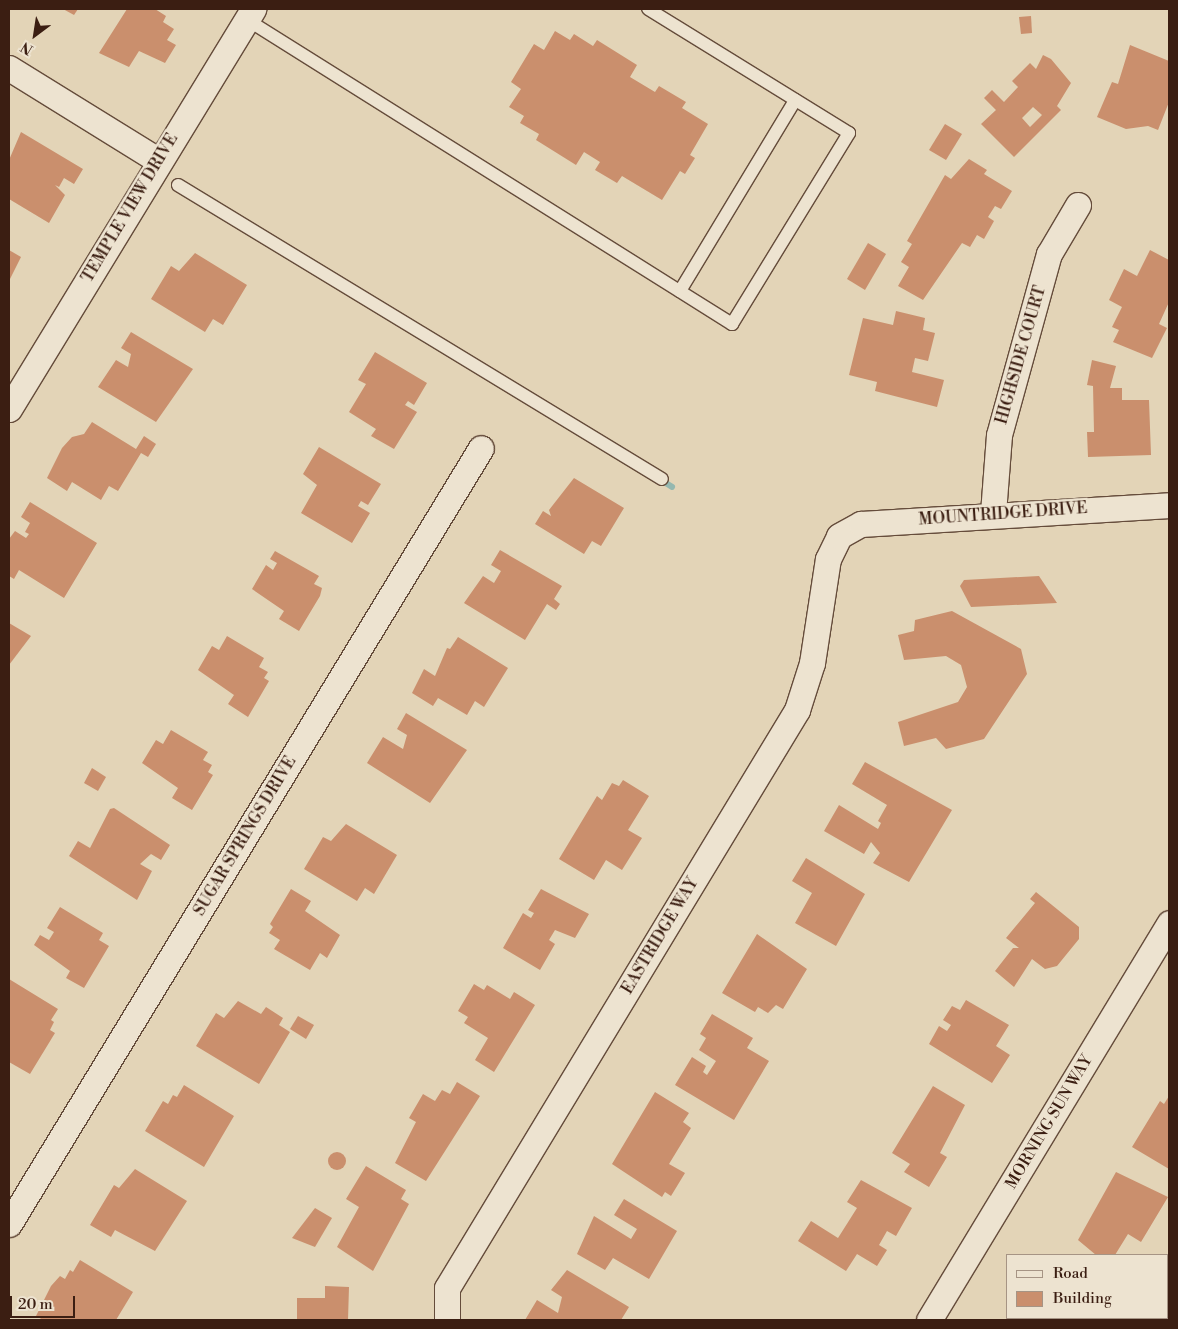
<!DOCTYPE html>
<style>
body{margin:0}
#map{position:relative;width:1178px;height:1329px;overflow:hidden;background:#e3d4b7;font-family:"Libre Bodoni",serif}
div>[style]{position:absolute}
[style*='--x']{left:calc(var(--x)*1px);top:calc(var(--y)*1px);width:calc(var(--w)*1px);rotate:calc(var(--a)*1deg)}
.stream>*{height:6px;margin:-3px;padding:0 3px;transform-origin:3px;border-radius:3px;background:#95b8b0}
.building>*{inset:0;background:#ca8f6d}
.round{border-radius:50%}
.roads{filter:drop-shadow(1px 0 #654c3b) drop-shadow(-1px 0 #654c3b) drop-shadow(0 1px #654c3b) drop-shadow(0 -1px #654c3b)}
.service>*{height:12px;margin:-6px;padding:0 6px;transform-origin:6px;border-radius:6px;background:#ede3d0}
.minor>*{height:25px;margin:-12.5px;padding:0 12.5px;transform-origin:12.5px;border-radius:12.5px;background:#ede3d0}
span{translate:-50% -50%;white-space:nowrap;text-align:center;line-height:1.15;-webkit-text-stroke:4.5px #ede3d0;paint-order:stroke}
.street-label{font-size:16px;color:#3b1e12}
.frame{position:absolute;inset:0;border:10px solid #3b1e12;pointer-events:none}
.legend{position:absolute;left:1006px;top:1254px;width:162px;height:65px;box-sizing:border-box;background:#ede3d0;border:1px solid #a69484;margin:0;padding:6px 9px;list-style:none;font-size:15px;color:#3b1e12}
.legend li{display:flex;align-items:center;gap:10px;height:25px}
.legend b{width:25px;border:1px solid #a69484}
.north{position:absolute;left:10px;top:10px;width:50px;height:50px;-webkit-text-stroke:4px #ede3d0;paint-order:stroke;rotate:211deg;font-size:14px;font-weight:700;line-height:20px;text-align:center;color:#3b1e12}
.north::after{content:'';display:block;margin:auto;width:18px;height:22px;background:#3b1e12;clip-path:polygon(50% 0,100% 100%,50% 72%,0 100%)}
.scale{position:absolute;left:10px;top:1296px;width:65px;height:22px;box-sizing:border-box;border:2px solid #3b1e12;border-top:0;padding-left:6px;font-size:15px;line-height:18px;white-space:nowrap;color:#3b1e12;-webkit-text-stroke:4px #ede3d0;paint-order:stroke}
</style>
<div id="map">
<div class="stream">
<i style="--x:661;--y:480;--w:13;--a:32"></i>
</div>
<div class="building">
<i style="clip-path:polygon(63px 9px,78px 9px,74px 15px)"></i>
<i style="clip-path:polygon(127px 9px,155px 9px,166px 16px,163px 22px,174px 29px,167px 40px,176px 45px,165px 63px,139px 51px,129px 67px,99px 53px)"></i>
<i style="clip-path:polygon(1031px 16px,1032px 33px,1021px 34px,1019px 17px)"></i>
<i style="clip-path:polygon(555px 31px,570px 40px,574px 34px,593px 46px,597px 40px,637px 65px,630px 77px,655px 92px,659px 86px,686px 102px,682px 108px,708px 124px,690px 155px,695px 158px,685px 174px,680px 171px,662px 200px,622px 176px,617px 183px,595px 170px,600px 162px,584px 152px,576px 165px,536px 140px,539px 134px,520px 123px,524px 116px,509px 107px,521px 89px,511px 82px,534px 44px,544px 50px)"></i>
<i style="clip-path:polygon(1130px 45px,1169px 61px,1169px 102px,1158px 130px,1148px 126px,1126px 129px,1097px 117px,1112px 82px,1118px 84px)"></i>
<i style="clip-path:polygon(evenodd,1043px 55px,1051px 59px,1071px 83px,1057px 106px,1061px 110px,1014px 157px,981px 124px,996px 110px,984px 98px,992px 90px,1004px 102px,1018px 87px,1012px 81px,1030px 63px,1036px 69px,1043px 55px,1033px 107px,1042px 115px,1030px 127px,1022px 118px,1033px 107px)"></i>
<i style="clip-path:polygon(945px 124px,962px 134px,946px 160px,929px 150px)"></i>
<i style="clip-path:polygon(21px 132px,83px 169px,74px 184px,64px 178px,59px 187px,55px 185px,65px 195px,49px 223px,9px 199px,9px 160px)"></i>
<i style="clip-path:polygon(969px 159px,987px 170px,984px 174px,1012px 191px,1001px 209px,995px 206px,988px 217px,994px 221px,984px 239px,977px 235px,970px 247px,962px 243px,923px 300px,898px 286px,909px 267px,901px 262px,912px 244px,907px 241px,945px 175px,951px 179px)"></i>
<i style="clip-path:polygon(868px 243px,886px 254px,865px 290px,847px 279px)"></i>
<i style="clip-path:polygon(9px 250px,21px 257px,9px 281px)"></i>
<i style="clip-path:polygon(1150px 250px,1169px 260px,1169px 302px,1159px 324px,1167px 328px,1152px 358px,1113px 342px,1119px 330px,1112px 327px,1122px 307px,1109px 300px,1124px 269px,1137px 276px)"></i>
<i style="clip-path:polygon(195px 253px,247px 285px,223px 325px,213px 319px,205px 332px,151px 299px,171px 266px,179px 271px)"></i>
<i style="clip-path:polygon(896px 311px,925px 318px,923px 330px,935px 333px,928px 361px,915px 358px,912px 372px,944px 380px,937px 407px,875px 391px,877px 382px,849px 375px,863px 318px,893px 325px)"></i>
<i style="clip-path:polygon(131px 332px,193px 369px,156px 422px,98px 387px,116px 360px,128px 367px,131px 354px,121px 348px)"></i>
<i style="clip-path:polygon(375px 352px,427px 383px,414px 405px,408px 401px,405px 405px,417px 412px,394px 449px,371px 436px,376px 429px,349px 412px,366px 384px,358px 380px)"></i>
<i style="clip-path:polygon(1092px 360px,1116px 366px,1110px 388px,1122px 388px,1122px 400px,1149px 400px,1151px 455px,1088px 457px,1087px 432px,1094px 432px,1093px 386px,1087px 385px)"></i>
<i style="clip-path:polygon(92px 422px,136px 449px,144px 436px,156px 444px,148px 457px,141px 453px,118px 491px,109px 486px,101px 500px,72px 482px,67px 491px,47px 478px,62px 448px,72px 437px,84px 434px)"></i>
<i style="clip-path:polygon(319px 447px,381px 484px,368px 505px,361px 501px,358px 506px,370px 513px,352px 543px,301px 513px,317px 485px,303px 474px)"></i>
<i style="clip-path:polygon(574px 478px,624px 508px,601px 546px,592px 541px,584px 554px,535px 524px,543px 511px,551px 516px,549px 510px)"></i>
<i style="clip-path:polygon(30px 502px,97px 543px,64px 598px,19px 570px,14px 579px,9px 576px,9px 539px,15px 531px,26px 538px,29px 534px,25px 532px,30px 523px,21px 517px)"></i>
<i style="clip-path:polygon(500px 550px,562px 586px,554px 599px,560px 604px,556px 610px,547px 604px,525px 640px,464px 603px,483px 576px,494px 583px,501px 571px,491px 565px)"></i>
<i style="clip-path:polygon(275px 551px,319px 576px,314px 584px,322px 588px,320px 596px,299px 631px,279px 619px,284px 611px,252px 589px,266px 565px,273px 570px,277px 563px,270px 559px)"></i>
<i style="clip-path:polygon(1039px 576px,1057px 603px,971px 607px,960px 586px,964px 580px)"></i>
<i style="clip-path:polygon(952px 611px,1021px 649px,1027px 674px,984px 739px,946px 749px,936px 738px,904px 746px,898px 722px,958px 702px,967px 687px,961px 665px,946px 656px,904px 660px,898px 635px,914px 631px,915px 620px)"></i>
<i style="clip-path:polygon(9px 623px,31px 636px,9px 665px)"></i>
<i style="clip-path:polygon(227px 636px,264px 658px,259px 667px,268px 672px,264px 678px,269px 681px,248px 717px,228px 704px,234px 695px,198px 670px,212px 646px,219px 650px)"></i>
<i style="clip-path:polygon(458px 637px,508px 668px,484px 707px,475px 701px,467px 715px,438px 698px,433px 706px,412px 693px,424px 669px,435px 676px,447px 648px,450px 649px)"></i>
<i style="clip-path:polygon(406px 713px,467px 750px,430px 803px,367px 763px,383px 737px,403px 749px,407px 735px,397px 729px)"></i>
<i style="clip-path:polygon(171px 730px,208px 752px,203px 760px,212px 765px,208px 772px,213px 775px,192px 810px,172px 798px,178px 788px,142px 763px,156px 740px,163px 744px)"></i>
<i style="clip-path:polygon(865px 762px,952px 810px,909px 882px,873px 863px,880px 853px,871px 842px,864px 854px,824px 831px,839px 805px,878px 829px,881px 823px,878px 821px,887px 805px,852px 784px)"></i>
<i style="clip-path:polygon(92px 768px,106px 777px,98px 791px,84px 783px)"></i>
<i style="clip-path:polygon(623px 780px,649px 796px,628px 830px,642px 838px,622px 870px,606px 860px,594px 880px,559px 859px,597px 796px,602px 800px,612px 783px,619px 786px)"></i>
<i style="clip-path:polygon(114px 808px,170px 845px,161px 860px,151px 854px,140px 864px,152px 871px,137px 900px,69px 856px,78px 841px,90px 848px,110px 809px)"></i>
<i style="clip-path:polygon(346px 824px,397px 855px,374px 894px,365px 888px,357px 901px,304px 869px,323px 837px,331px 841px)"></i>
<i style="clip-path:polygon(806px 858px,865px 894px,836px 946px,795px 923px,812px 893px,792px 881px)"></i>
<i style="clip-path:polygon(291px 889px,311px 901px,305px 911px,340px 935px,327px 958px,320px 953px,310px 970px,274px 949px,280px 940px,269px 933px,273px 927px,270px 924px)"></i>
<i style="clip-path:polygon(541px 889px,589px 914px,575px 938px,555px 930px,549px 940px,555px 944px,540px 970px,503px 948px,523px 913px,531px 918px,534px 913px,528px 910px)"></i>
<i style="clip-path:polygon(1036px 892px,1079px 927px,1079px 939px,1057px 966px,1045px 969px,1032px 959px,1014px 987px,995px 971px,1013px 948px,1019px 948px,1006px 938px,1035px 903px,1030px 899px)"></i>
<i style="clip-path:polygon(60px 907px,103px 933px,99px 940px,109px 946px,84px 988px,66px 978px,70px 971px,34px 945px,40px 935px,49px 940px,54px 932px,47px 928px)"></i>
<i style="clip-path:polygon(757px 934px,807px 969px,783px 1009px,776px 1005px,768px 1013px,758px 1007px,755px 1012px,722px 993px)"></i>
<i style="clip-path:polygon(9px 979px,58px 1009px,51px 1020px,54px 1022px,50px 1030px,55px 1033px,30px 1074px,9px 1062px)"></i>
<i style="clip-path:polygon(474px 984px,484px 990px,487px 985px,510px 999px,514px 992px,535px 1005px,494px 1072px,475px 1060px,488px 1038px,464px 1023px,468px 1017px,458px 1011px)"></i>
<i style="clip-path:polygon(966px 1000px,1009px 1025px,996px 1046px,1010px 1055px,992px 1083px,929px 1044px,939px 1026px,947px 1031px,951px 1025px,943px 1020px,952px 1006px,960px 1010px)"></i>
<i style="clip-path:polygon(238px 1001px,261px 1014px,266px 1007px,283px 1018px,279px 1025px,290px 1032px,259px 1084px,196px 1046px,216px 1013px,224px 1018px)"></i>
<i style="clip-path:polygon(712px 1014px,753px 1038px,747px 1048px,769px 1061px,734px 1120px,675px 1085px,692px 1057px,706px 1066px,703px 1072px,707px 1075px,716px 1061px,699px 1050px,706px 1038px,700px 1034px)"></i>
<i style="clip-path:polygon(298px 1016px,314px 1025px,306px 1039px,290px 1029px)"></i>
<i style="clip-path:polygon(457px 1082px,480px 1096px,426px 1181px,395px 1163px,416px 1122px,409px 1118px,423px 1094px,435px 1101px,442px 1090px,450px 1094px)"></i>
<i style="clip-path:polygon(184px 1085px,234px 1116px,204px 1167px,145px 1131px,163px 1101px,168px 1104px,173px 1095px,177px 1097px)"></i>
<i style="clip-path:polygon(933px 1086px,965px 1105px,940px 1153px,947px 1157px,929px 1187px,904px 1172px,910px 1164px,892px 1153px)"></i>
<i style="clip-path:polygon(655px 1092px,689px 1113px,683px 1122px,691px 1128px,669px 1164px,685px 1173px,671px 1196px,665px 1192px,662px 1197px,612px 1164px)"></i>
<i style="clip-path:polygon(1169px 1096px,1169px 1169px,1132px 1147px,1160px 1101px,1164px 1104px)"></i>
<i class="round" style="left:328px;top:1152px;width:18px;height:18px"></i>
<i style="clip-path:polygon(366px 1166px,406px 1190px,401px 1199px,409px 1204px,373px 1271px,337px 1247px,359px 1207px,346px 1199px)"></i>
<i style="clip-path:polygon(135px 1169px,187px 1201px,155px 1251px,115px 1230px,111px 1237px,90px 1225px,114px 1185px,119px 1188px)"></i>
<i style="clip-path:polygon(1116px 1172px,1168px 1197px,1141px 1242px,1128px 1234px,1115px 1255px,1096px 1255px,1078px 1240px)"></i>
<i style="clip-path:polygon(861px 1180px,912px 1208px,896px 1236px,887px 1231px,879px 1245px,887px 1250px,877px 1266px,857px 1254px,846px 1271px,798px 1241px,811px 1221px,838px 1238px,857px 1208px,847px 1202px)"></i>
<i style="clip-path:polygon(624px 1199px,677px 1231px,649px 1279px,613px 1258px,605px 1270px,577px 1254px,594px 1216px,631px 1239px,637px 1229px,614px 1215px)"></i>
<i style="clip-path:polygon(315px 1208px,332px 1218px,315px 1247px,292px 1238px)"></i>
<i style="clip-path:polygon(80px 1260px,133px 1292px,116px 1320px,43px 1320px,36px 1316px,51px 1286px,60px 1276px,65px 1279px,70px 1270px,73px 1272px)"></i>
<i style="clip-path:polygon(567px 1270px,629px 1307px,621px 1320px,525px 1320px,537px 1300px,558px 1313px,562px 1297px,551px 1290px)"></i>
<i style="clip-path:polygon(325px 1286px,349px 1287px,348px 1320px,297px 1320px,297px 1298px,325px 1298px)"></i>
</div>
<div class="roads">
<div class="service">
<i style="--x:246;--y:19;--w:574;--a:32.11"></i>
<i style="--x:732;--y:324;--w:224;--a:-58.5"></i>
<i style="--x:849;--y:133;--w:236;--a:-148.3"></i>
<i style="--x:178;--y:185;--w:566;--a:31.28"></i>
<i style="--x:680;--y:291;--w:223;--a:-58.9"></i>
</div>
<div class="minor">
<i style="--x:9;--y:68;--w:176;--a:31.8"></i>
<i style="--x:9;--y:409;--w:469;--a:-58.6"></i>
<i style="--x:993;--y:513;--w:78;--a:-85.6"></i>
<i style="--x:999;--y:435;--w:188;--a:-74.6"></i>
<i style="--x:1049;--y:254;--w:57;--a:-59.4"></i>
<i style="--x:9;--y:1224;--w:908;--a:-58.69"></i>
<i style="--x:447;--y:1320;--w:32;--a:-90"></i>
<i style="--x:447;--y:1288;--w:676;--a:-58.8"></i>
<i style="--x:797;--y:710;--w:49;--a:-72.3"></i>
<i style="--x:812;--y:663;--w:105;--a:-81.3"></i>
<i style="--x:828;--y:559;--w:25;--a:-64"></i>
<i style="--x:839;--y:536;--w:25;--a:-29"></i>
<i style="--x:861;--y:524;--w:309;--a:-3.5"></i>
<i style="--x:929;--y:1320;--w:464;--a:-58.8"></i>
</div>
</div>
<div class="street-label">
<span style="left:130px;top:208px;rotate:-59deg">TEMPLE VIEW DRIVE</span>
<span style="left:1021px;top:355px;rotate:-74deg">HIGHSIDE COURT</span>
<span style="left:1003px;top:514px;rotate:-4deg">MOUNTRIDGE DRIVE</span>
<span style="left:245px;top:836px;rotate:-59deg">SUGAR SPRINGS DRIVE</span>
<span style="left:660px;top:936px;rotate:-59deg">EASTRIDGE WAY</span>
<span style="left:1049px;top:1122px;rotate:-59deg">MORNING SUN WAY</span>
</div>
<div class="frame"></div>
<ul class="legend">
<li><b style="height:6px;background:#ede3d0"></b>Road</li>
<li><b style="height:14px;background:#ca8f6d"></b>Building</li>
</ul>
<div class="north">N</div>
<div class="scale">20 m</div>
</div>
